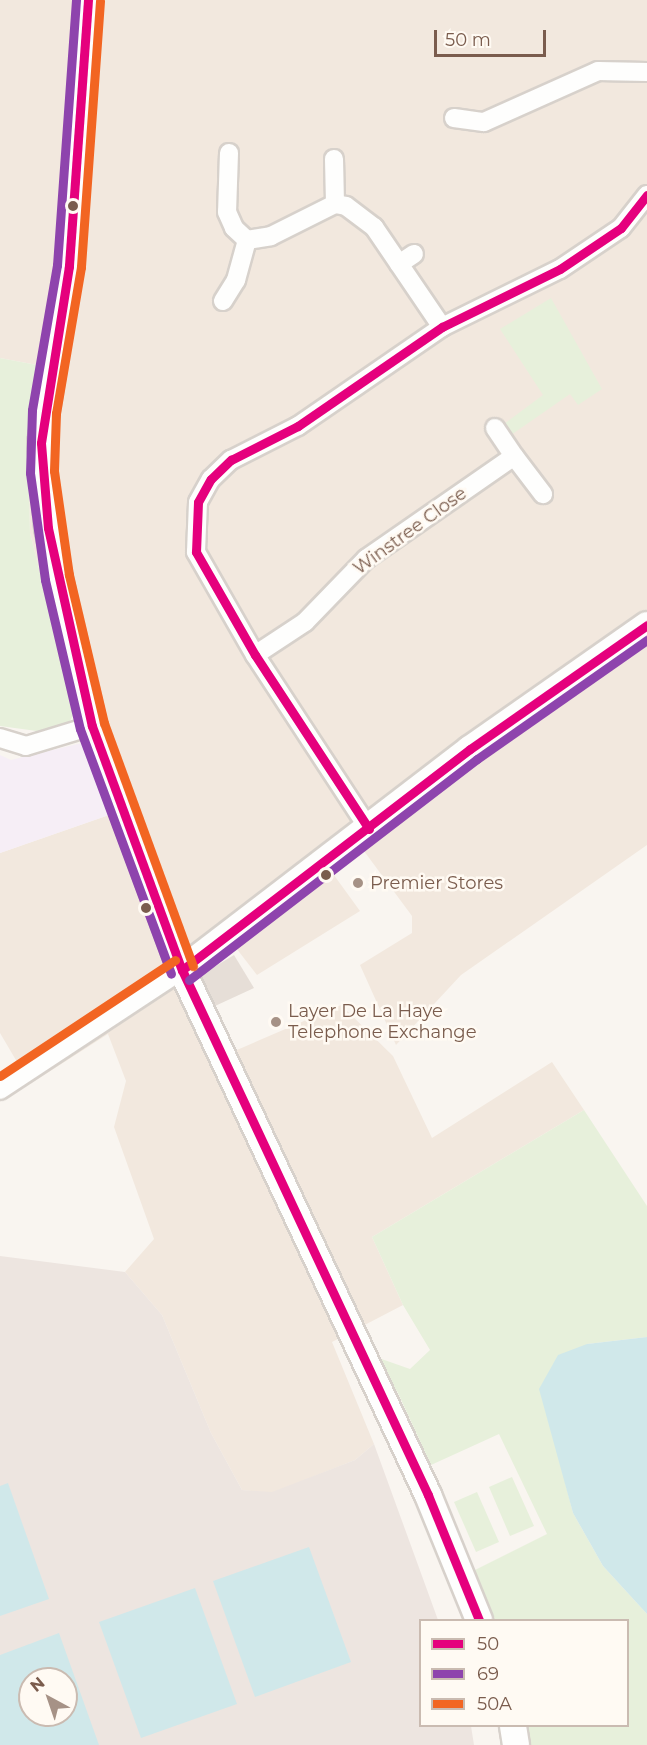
<!DOCTYPE html>
<style>
body{margin:0}
#map{position:relative;width:647px;height:1745px;overflow:hidden;background:#f9f5f0;font-family:Montserrat,sans-serif}
div>[style]{position:absolute}
[style*='--x']{left:calc(var(--x)*1px);top:calc(var(--y)*1px);width:calc(var(--w)*1px);rotate:calc(var(--a)*1deg)}
.residential>*{inset:0;background:#f2e8de}
.industrial>*{inset:0;background:#ede5e0}
.education>*{inset:0;background:#f6eef6}
.green>*{inset:0;background:#e7f0db}
.water>*{inset:0;background:#d0e8ea}
.building>*{inset:0;background:#e6ded7}
.roads{filter:drop-shadow(2px 0 #d7d1cb) drop-shadow(-2px 0 #d7d1cb) drop-shadow(0 2px #d7d1cb) drop-shadow(0 -2px #d7d1cb)}
.street>*{height:18px;margin:-9px;padding:0 9px;transform-origin:9px;border-radius:9px;background:#fefefd}
.secondary>*{height:26px;margin:-13px;padding:0 13px;transform-origin:13px;border-radius:13px;background:#fefefd}
.bus-1>*{height:9px;margin:-4.5px;padding:0 4.5px;transform-origin:4.5px;border-radius:4.5px;background:#e5007d}
.bus-2>*{height:9px;margin:-4.5px;padding:0 4.5px;transform-origin:4.5px;border-radius:4.5px;background:#8e44ad}
.bus-3>*{height:9px;margin:-4.5px;padding:0 4.5px;transform-origin:4.5px;border-radius:4.5px;background:#f26522}
.dots>*{width:16px;height:16px;translate:-50% -50%;box-sizing:border-box;border:3px solid #fffaf3;border-radius:50%}
span{translate:-50% -50%;white-space:nowrap;text-align:center;line-height:1.15;-webkit-text-stroke:5px #fffaf3;paint-order:stroke}
.street-label{font-size:18px;color:#7a5c4d}
.poi-label{font-size:18px;color:#7a5c4d}
.left{translate:0 -50%;text-align:left}
.legend{position:absolute;left:419px;top:1619px;width:210px;height:108px;box-sizing:border-box;background:#fffaf3;border:2px solid #cabbb1;margin:0;padding:8px 10px;list-style:none;font-size:18px;color:#7a5c4d}
.legend li{display:flex;align-items:center;gap:12px;height:30px}
.legend b{width:30px;border:2px solid #cabbb1}
.north{position:absolute;left:18px;top:1667px;width:60px;height:60px;box-sizing:border-box;background:#fffaf3;border:2px solid #cabbb1;border-radius:50%;rotate:320deg;font-size:16px;font-weight:700;line-height:24px;text-align:center;color:#7a5c4d}
.north::after{content:'';display:block;margin:auto;width:21px;height:27px;background:#a69286;clip-path:polygon(50% 0,100% 100%,50% 72%,0 100%)}
.scale{position:absolute;left:434px;top:30px;width:112px;height:27px;box-sizing:border-box;border:3px solid #7a5c4d;border-top:0;padding-left:8px;font-size:18px;line-height:21px;white-space:nowrap;color:#7a5c4d;-webkit-text-stroke:4px #fffaf3;paint-order:stroke}
</style>
<div id="map">
<div class="residential">
<i style="clip-path:polygon(0 0,647px 0,647px 845px,461px 975px,396px 1045px,360px 965px,412px 933px,412px 916px,361px 847px,331px 871px,360px 911px,257px 975px,233px 944px,190px 972px,230px 1053px,341px 1005px,393px 1056px,432px 1138px,552px 1062px,584px 1110px,372px 1237px,403px 1305px,332px 1342px,374px 1444px,355px 1460px,272px 1493px,242px 1490px,211px 1433px,162px 1315px,125px 1272px,154px 1239px,114px 1127px,126px 1081px,108px 1034px,30px 1084px,0 1033px,0 853px,109px 815px,75px 711px,30px 533px,28px 452px,37px 365px,0 358px)"></i>
</div>
<div class="industrial">
<i style="clip-path:polygon(evenodd,0 1256px,125px 1272px,162px 1315px,211px 1433px,242px 1490px,272px 1492px,355px 1460px,374px 1444px,438px 1620px,420px 1620px,420px 1726px,471px 1726px,474px 1745px,0 1745px,0 1256px,30px 1679px,66px 1679px,66px 1715px,30px 1715px,30px 1679px)"></i>
</div>
<div class="education">
<i style="clip-path:polygon(86px 742px,109px 815px,0 853px,0 755px,11px 760px)"></i>
</div>
<div class="green">
<i style="clip-path:polygon(551px 298px,602px 389px,578px 405px,570px 394px,511px 435px,504px 424px,543px 395px,500px 329px)"></i>
<i style="clip-path:polygon(0 358px,37px 365px,28px 452px,30px 533px,75px 711px,70px 721px,44px 732px,0 726px)"></i>
<i style="clip-path:polygon(584px 1110px,647px 1206px,647px 1337px,587px 1344px,565px 1482px,573px 1513px,603px 1566px,647px 1614px,647px 1745px,529px 1745px,525px 1726px,628px 1726px,628px 1620px,488px 1620px,469px 1573px,547px 1534px,499px 1434px,431px 1465px,397px 1391px,384px 1385px,373px 1356px,410px 1369px,430px 1350px,403px 1305px,372px 1237px)"></i>
<i style="clip-path:polygon(512px 1477px,534px 1526px,510px 1536px,489px 1487px)"></i>
<i style="clip-path:polygon(477px 1492px,499px 1542px,476px 1552px,454px 1502px)"></i>
</div>
<div class="water">
<i style="clip-path:polygon(647px 1337px,647px 1614px,603px 1566px,573px 1513px,539px 1389px,558px 1355px,587px 1344px)"></i>
<i style="clip-path:polygon(8px 1483px,49px 1599px,0 1616px,0 1486px)"></i>
<i style="clip-path:polygon(309px 1547px,351px 1662px,255px 1697px,213px 1581px)"></i>
<i style="clip-path:polygon(195px 1588px,237px 1704px,141px 1738px,99px 1622px)"></i>
<i style="clip-path:polygon(evenodd,59px 1633px,99px 1745px,0 1745px,0 1655px,59px 1633px,30px 1679px,66px 1679px,66px 1715px,30px 1715px,30px 1679px)"></i>
</div>
<div class="building">
<i style="clip-path:polygon(234px 955px,254px 988px,215px 1006px,201px 975px)"></i>
</div>
<div class="roads">
<div class="street">
<i style="--x:454;--y:118;--w:30;--a:8"></i>
<i style="--x:484;--y:122;--w:125;--a:-24.1"></i>
<i style="--x:598;--y:71;--w:49;--a:1.2"></i>
<i style="--x:229;--y:153;--w:59;--a:91.9"></i>
<i style="--x:227;--y:212;--w:17;--a:66"></i>
<i style="--x:234;--y:228;--w:18;--a:43"></i>
<i style="--x:247;--y:240;--w:24;--a:-9"></i>
<i style="--x:271;--y:236;--w:72;--a:-26.6"></i>
<i style="--x:335;--y:204;--w:11;--a:10"></i>
<i style="--x:346;--y:206;--w:35;--a:37"></i>
<i style="--x:374;--y:227;--w:121;--a:55.8"></i>
<i style="--x:334;--y:159;--w:45;--a:88.7"></i>
<i style="--x:399;--y:264;--w:18;--a:-34"></i>
<i style="--x:223;--y:301;--w:25;--a:-58"></i>
<i style="--x:236;--y:280;--w:41;--a:-74.6"></i>
<i style="--x:495;--y:428;--w:34;--a:56"></i>
<i style="--x:255;--y:655;--w:60;--a:-33.4"></i>
<i style="--x:305;--y:622;--w:88;--a:-45.9"></i>
<i style="--x:366;--y:559;--w:180;--a:-34.8"></i>
<i style="--x:514;--y:456;--w:48;--a:52.7"></i>
<i style="--x:0;--y:738;--w:27;--a:17"></i>
<i style="--x:26;--y:746;--w:69;--a:-16.9"></i>
<i style="--x:369;--y:829;--w:208;--a:-123.2"></i>
<i style="--x:255;--y:655;--w:119;--a:-119.8"></i>
<i style="--x:196;--y:552;--w:50;--a:-87.7"></i>
<i style="--x:198;--y:502;--w:26;--a:-61"></i>
<i style="--x:211;--y:479;--w:28;--a:-44"></i>
<i style="--x:231;--y:460;--w:75;--a:-26.9"></i>
<i style="--x:298;--y:426;--w:175;--a:-34.5"></i>
<i style="--x:442;--y:327;--w:131;--a:-26.2"></i>
<i style="--x:560;--y:269;--w:73;--a:-33.9"></i>
<i style="--x:621;--y:228;--w:42;--a:-51.8"></i>
<i style="--x:0;--y:1090;--w:218;--a:-33.4"></i>
</div>
<div class="secondary">
<i style="--x:88;--y:0;--w:267;--a:94.1"></i>
<i style="--x:69;--y:266;--w:179;--a:99"></i>
<i style="--x:41;--y:443;--w:85;--a:85.3"></i>
<i style="--x:48;--y:528;--w:203;--a:77.5"></i>
<i style="--x:92;--y:726;--w:260;--a:69.8"></i>
<i style="--x:182;--y:970;--w:580;--a:64.89"></i>
<i style="--x:428;--y:1495;--w:135;--a:67.8"></i>
<i style="--x:182;--y:970;--w:363;--a:-37.5"></i>
<i style="--x:470;--y:749;--w:216;--a:-35"></i>
<i style="--x:513;--y:1726;--w:19;--a:81"></i>
</div>
</div>
<div class="bus-1">
<i style="--x:88;--y:0;--w:267;--a:94.1"></i>
<i style="--x:69;--y:266;--w:179;--a:99"></i>
<i style="--x:41;--y:443;--w:85;--a:85.3"></i>
<i style="--x:48;--y:528;--w:203;--a:77.5"></i>
<i style="--x:92;--y:726;--w:260;--a:69.8"></i>
<i style="--x:182;--y:970;--w:580;--a:64.89"></i>
<i style="--x:428;--y:1495;--w:135;--a:67.8"></i>
<i style="--x:369;--y:829;--w:208;--a:-123.2"></i>
<i style="--x:255;--y:655;--w:119;--a:-119.8"></i>
<i style="--x:196;--y:552;--w:50;--a:-87.7"></i>
<i style="--x:198;--y:502;--w:26;--a:-61"></i>
<i style="--x:211;--y:479;--w:28;--a:-44"></i>
<i style="--x:231;--y:460;--w:75;--a:-26.9"></i>
<i style="--x:298;--y:426;--w:175;--a:-34.5"></i>
<i style="--x:442;--y:327;--w:131;--a:-26.2"></i>
<i style="--x:560;--y:269;--w:73;--a:-33.9"></i>
<i style="--x:621;--y:228;--w:42;--a:-51.8"></i>
<i style="--x:182;--y:970;--w:363;--a:-37.5"></i>
<i style="--x:470;--y:749;--w:216;--a:-35"></i>
</div>
<div class="bus-2">
<i style="--x:76;--y:0;--w:266;--a:94.1"></i>
<i style="--x:57;--y:265;--w:147;--a:99.8"></i>
<i style="--x:32;--y:410;--w:63;--a:91.8"></i>
<i style="--x:30;--y:473;--w:108;--a:82"></i>
<i style="--x:45;--y:580;--w:153;--a:76.8"></i>
<i style="--x:80;--y:729;--w:261;--a:69.6"></i>
<i style="--x:189;--y:980;--w:363;--a:-37.5"></i>
<i style="--x:477;--y:759;--w:208;--a:-35"></i>
</div>
<div class="bus-3">
<i style="--x:100;--y:1;--w:267;--a:94.1"></i>
<i style="--x:81;--y:267;--w:148;--a:99.7"></i>
<i style="--x:56;--y:413;--w:58;--a:92"></i>
<i style="--x:54;--y:471;--w:105;--a:81.8"></i>
<i style="--x:69;--y:575;--w:152;--a:76.7"></i>
<i style="--x:104;--y:723;--w:259;--a:69.9"></i>
<i style="--x:0;--y:1076;--w:210;--a:-33.5"></i>
</div>
<div class="dots">
<i style="left:73px;top:206px;background:#7a5c4d"></i>
<i style="left:326px;top:875px;background:#7a5c4d"></i>
<i style="left:358px;top:883px;background:#a69286"></i>
<i style="left:146px;top:908px;background:#7a5c4d"></i>
<i style="left:276px;top:1022px;background:#a69286"></i>
</div>
<div class="street-label">
<span style="left:410px;top:531px;rotate:-36deg">Winstree Close</span>
</div>
<div class="poi-label">
<span class="left" style="left:370px;top:883px">Premier Stores</span>
<span class="left" style="left:288px;top:1022px">Layer De La Haye<br>Telephone Exchange</span>
</div>
<ul class="legend">
<li><b style="height:8px;background:#e5007d"></b>50</li>
<li><b style="height:8px;background:#8e44ad"></b>69</li>
<li><b style="height:8px;background:#f26522"></b>50A</li>
</ul>
<div class="north">N</div>
<div class="scale">50 m</div>
</div>
